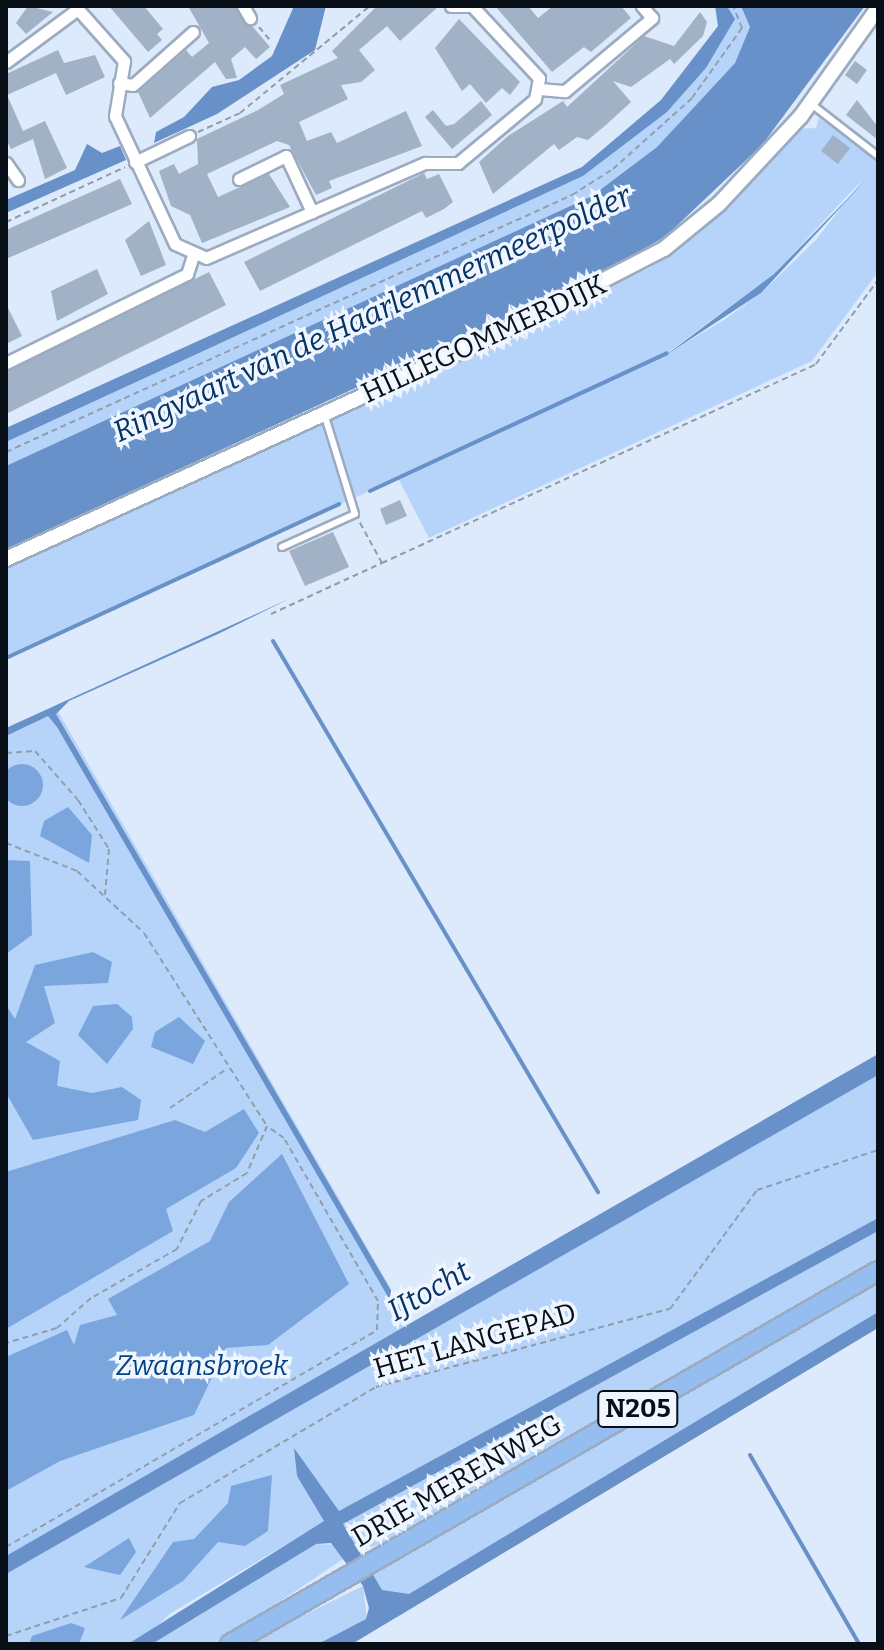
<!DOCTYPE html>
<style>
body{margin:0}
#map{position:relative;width:884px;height:1650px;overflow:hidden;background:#dceafb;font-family:Bitter,serif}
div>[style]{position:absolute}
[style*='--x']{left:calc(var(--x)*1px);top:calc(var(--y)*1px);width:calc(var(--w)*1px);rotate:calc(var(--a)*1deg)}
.green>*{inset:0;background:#b6d4fa}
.forest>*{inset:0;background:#7aa5dd}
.round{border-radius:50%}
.water>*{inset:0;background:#6791c8}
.stream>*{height:4px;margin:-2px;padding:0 2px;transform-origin:2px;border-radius:2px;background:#6791c8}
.building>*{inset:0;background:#a1b1c6}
.path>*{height:2px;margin-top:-1px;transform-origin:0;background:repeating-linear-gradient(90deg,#919daa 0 6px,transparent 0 10px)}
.roads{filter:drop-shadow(2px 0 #9babc0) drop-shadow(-2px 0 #9babc0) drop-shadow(0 2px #9babc0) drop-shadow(0 -2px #9babc0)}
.service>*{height:6px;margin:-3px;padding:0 3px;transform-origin:3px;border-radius:3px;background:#fff}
.minor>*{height:11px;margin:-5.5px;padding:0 5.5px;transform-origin:5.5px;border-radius:5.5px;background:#fff}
.tertiary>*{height:14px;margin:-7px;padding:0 7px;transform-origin:7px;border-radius:7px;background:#fff}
.primary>*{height:18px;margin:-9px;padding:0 9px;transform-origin:9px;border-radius:9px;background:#95bdf0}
span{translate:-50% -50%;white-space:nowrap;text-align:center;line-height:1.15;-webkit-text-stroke:7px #eff6ff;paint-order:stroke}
.shield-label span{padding:2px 6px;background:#eff6ff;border:2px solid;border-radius:6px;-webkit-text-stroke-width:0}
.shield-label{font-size:26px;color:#080e15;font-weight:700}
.street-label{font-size:28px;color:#080e15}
.park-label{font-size:28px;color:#044284;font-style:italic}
.water-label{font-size:30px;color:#063264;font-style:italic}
.frame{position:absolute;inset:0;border:8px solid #080e15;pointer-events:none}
</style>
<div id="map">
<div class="green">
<i style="clip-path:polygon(727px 6px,741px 6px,750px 27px,735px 63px,657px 147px,592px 196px,6px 466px,6px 442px,583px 176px,667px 112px,706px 68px,735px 19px)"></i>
<i style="clip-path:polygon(evenodd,819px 118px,878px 159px,878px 272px,812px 361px,429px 538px,398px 478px,6px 656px,6px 566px,651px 267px,727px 209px,796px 129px,816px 128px,819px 118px,863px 179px,816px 240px,761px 293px,724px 320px,666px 354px,774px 274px,863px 179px)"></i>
<i style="clip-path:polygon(56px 708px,410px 1322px,404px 1326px,420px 1334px,878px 1071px,878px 1218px,325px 1521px,171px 1613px,137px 1644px,6px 1644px,6px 730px)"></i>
<i style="clip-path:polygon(878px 1231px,878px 1259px,379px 1545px,359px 1550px,343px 1524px)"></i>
<i style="clip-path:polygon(878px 1282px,878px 1325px,396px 1618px,365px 1576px)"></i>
<i style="clip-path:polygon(315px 1544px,339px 1545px,346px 1557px,217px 1644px,152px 1644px)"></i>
<i style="clip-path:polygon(363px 1586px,367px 1619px,318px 1644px,245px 1644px)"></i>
</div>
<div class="forest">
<i class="round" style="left:1px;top:764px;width:42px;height:42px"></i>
<i style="clip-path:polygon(68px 807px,92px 835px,89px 863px,40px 836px,44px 821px)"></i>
<i style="clip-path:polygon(6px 860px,30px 861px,32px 935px,6px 954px)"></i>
<i style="clip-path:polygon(93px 952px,112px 962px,108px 983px,44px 986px,55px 1023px,26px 1042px,60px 1061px,57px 1086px,92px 1093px,122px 1087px,141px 1100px,138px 1120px,33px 1140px,6px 1093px,6px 1005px,15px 1019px,35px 965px)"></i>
<i style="clip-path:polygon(117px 1004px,132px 1017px,133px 1029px,107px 1064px,78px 1035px,93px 1006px)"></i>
<i style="clip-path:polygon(179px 1017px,205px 1041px,193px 1064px,151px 1047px,155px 1032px)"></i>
<i style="clip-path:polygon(244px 1109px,259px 1133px,236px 1168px,166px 1209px,173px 1231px,6px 1329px,6px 1172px,175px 1120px,205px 1132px)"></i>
<i style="clip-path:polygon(282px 1154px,349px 1284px,268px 1345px,226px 1348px,194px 1415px,60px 1461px,6px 1491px,6px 1357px,67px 1330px,74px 1345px,80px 1325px,117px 1315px,108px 1299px,210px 1241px,229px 1202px)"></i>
<i style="clip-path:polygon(272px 1475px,268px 1531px,245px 1546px,218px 1542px,183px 1581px,120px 1620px,173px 1542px,194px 1539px,228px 1503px,231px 1486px)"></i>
<i style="clip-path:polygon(129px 1538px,136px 1552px,120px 1575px,84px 1567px)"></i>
<i style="clip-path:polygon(71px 1623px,85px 1628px,79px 1644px,29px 1644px,32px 1636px)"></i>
</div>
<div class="water">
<i style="clip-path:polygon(294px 6px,326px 6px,315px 50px,217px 114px,154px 143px,156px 132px,184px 117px,212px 87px,239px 80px,272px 56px)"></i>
<i style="clip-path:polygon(715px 6px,727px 6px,735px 19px,706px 68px,667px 112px,583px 176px,6px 442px,6px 428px,582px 167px,661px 100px,718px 26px)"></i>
<i style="clip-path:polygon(741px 6px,865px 6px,762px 145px,666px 236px,596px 277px,6px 549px,6px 466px,592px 196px,657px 147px,735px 63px,750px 27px)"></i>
<i style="clip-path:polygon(87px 144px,102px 153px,120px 146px,126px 160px,6px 213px,6px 200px,75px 170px)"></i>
<i style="clip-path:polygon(865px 181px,761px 293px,666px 355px,774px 274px)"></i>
<i style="clip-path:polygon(291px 598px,218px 634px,69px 701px,56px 714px,404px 1313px,398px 1314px,57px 727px,48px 716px,6px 736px,6px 728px)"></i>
<i style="clip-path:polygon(878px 1054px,878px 1075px,6px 1574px,6px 1556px)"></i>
<i style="clip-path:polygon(878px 1218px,878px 1231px,343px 1524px,382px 1590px,409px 1594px,878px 1312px,878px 1328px,352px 1644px,318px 1644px,366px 1619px,369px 1608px,363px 1586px,331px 1543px,316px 1544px,152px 1644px,128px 1644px,324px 1521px,297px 1476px,294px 1448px,339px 1511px)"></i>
</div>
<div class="stream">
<i style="--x:370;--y:491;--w:327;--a:-24.9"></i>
<i style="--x:273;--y:641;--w:640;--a:59.47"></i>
<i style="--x:6;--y:658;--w:367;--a:-24.8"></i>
<i style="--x:750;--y:1455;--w:218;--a:60"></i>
</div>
<div class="building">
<i style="clip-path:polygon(28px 6px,53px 12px,26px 34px,16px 23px)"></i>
<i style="clip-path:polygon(109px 6px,144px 6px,163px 29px,157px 34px,162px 40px,148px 52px)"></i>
<i style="clip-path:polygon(188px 6px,235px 6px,270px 47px,256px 59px,245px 47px,231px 59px,237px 78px,226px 79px,215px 62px,150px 118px,138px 92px,186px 50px,192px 57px,209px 43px)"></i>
<i style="clip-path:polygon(377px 6px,439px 6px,400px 41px,387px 26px,359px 50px,375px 70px,361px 82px,341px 85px,348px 99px,299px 122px,307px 141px,331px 132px,337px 143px,406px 111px,422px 146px,329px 181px,332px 188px,316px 195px,289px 145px,277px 141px,207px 174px,218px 197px,269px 174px,290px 207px,202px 243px,190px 215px,171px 206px,159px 171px,174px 164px,179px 174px,198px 164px,197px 139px,258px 110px,284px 94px,280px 85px,338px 58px,332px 51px)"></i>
<i style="clip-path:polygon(495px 6px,528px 6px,538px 18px,553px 6px,621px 6px,631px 18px,591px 52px,584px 47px,552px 72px)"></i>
<i style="clip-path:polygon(700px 12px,707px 22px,703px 36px,674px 64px,670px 59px,631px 87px,613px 81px,631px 102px,607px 124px,588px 140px,577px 137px,559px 150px,554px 144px,493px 194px,479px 162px,508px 136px,563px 101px,567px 107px,644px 36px,674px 46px)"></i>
<i style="clip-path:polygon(459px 19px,520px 82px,510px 95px,502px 88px,486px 103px,470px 84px,462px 91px,435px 48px)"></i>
<i style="clip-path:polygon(58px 50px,64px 63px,95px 55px,105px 77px,66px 95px,56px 73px,7px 95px,23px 131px,45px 121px,67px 168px,45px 179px,33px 139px,11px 149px,6px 139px,6px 74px)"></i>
<i style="clip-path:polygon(855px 61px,867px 70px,857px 84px,845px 75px)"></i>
<i style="clip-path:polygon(857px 100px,878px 127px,878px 140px,846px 115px)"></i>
<i style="clip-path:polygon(481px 101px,492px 115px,452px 149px,425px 117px,433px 110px,446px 126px,454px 124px)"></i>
<i style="clip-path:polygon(833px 135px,850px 148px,838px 164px,821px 151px)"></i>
<i style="clip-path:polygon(424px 173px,427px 179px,439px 174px,453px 202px,444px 209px,426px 218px,422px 211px,260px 291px,244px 262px)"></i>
<i style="clip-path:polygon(120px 179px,132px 204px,6px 259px,6px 230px)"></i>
<i style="clip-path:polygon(149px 221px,166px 265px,141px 276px,125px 240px)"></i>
<i style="clip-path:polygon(97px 269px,108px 294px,57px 321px,51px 291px)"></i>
<i style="clip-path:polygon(209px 272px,226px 305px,6px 414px,6px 372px)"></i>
<i style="clip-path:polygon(6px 304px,22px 336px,6px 344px)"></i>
<i style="clip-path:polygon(400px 500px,407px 516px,386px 525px,380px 509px)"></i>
<i style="clip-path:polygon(333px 532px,349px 567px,305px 586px,289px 551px)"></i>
</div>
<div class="path">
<i style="--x:259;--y:27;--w:16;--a:50"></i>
<i style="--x:198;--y:132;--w:46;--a:-24.3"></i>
<i style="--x:240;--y:113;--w:168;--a:-39.5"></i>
<i style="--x:6;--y:222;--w:131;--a:-24.8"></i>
<i style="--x:6;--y:452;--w:622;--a:-24.42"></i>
<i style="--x:572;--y:195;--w:49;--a:-32.4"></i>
<i style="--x:613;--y:169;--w:106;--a:-41.9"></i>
<i style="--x:692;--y:98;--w:86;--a:-54.5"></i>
<i style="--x:742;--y:28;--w:24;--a:-112"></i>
<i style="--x:382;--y:563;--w:477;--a:-24.6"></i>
<i style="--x:816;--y:364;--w:104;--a:-53.6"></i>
<i style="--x:271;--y:614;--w:122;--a:-24.7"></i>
<i style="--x:382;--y:563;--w:48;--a:-118.7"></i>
<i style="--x:6;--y:753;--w:29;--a:-4"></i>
<i style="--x:35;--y:751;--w:65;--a:48.7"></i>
<i style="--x:78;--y:800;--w:58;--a:57.7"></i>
<i style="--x:109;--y:849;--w:46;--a:95"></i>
<i style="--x:6;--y:843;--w:76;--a:21.5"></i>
<i style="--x:77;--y:871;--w:91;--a:42.8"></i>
<i style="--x:144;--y:933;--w:229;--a:57.5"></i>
<i style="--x:267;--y:1126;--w:51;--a:113.1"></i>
<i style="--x:247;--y:1173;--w:54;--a:148.7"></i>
<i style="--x:201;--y:1201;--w:54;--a:116.6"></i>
<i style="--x:177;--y:1249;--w:99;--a:150.3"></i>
<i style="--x:91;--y:1298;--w:45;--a:138.6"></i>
<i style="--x:57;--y:1328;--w:53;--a:163.6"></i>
<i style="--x:170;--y:1108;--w:70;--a:-34.6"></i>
<i style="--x:6;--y:1547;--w:430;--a:-30.3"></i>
<i style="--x:377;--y:1330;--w:29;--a:-88"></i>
<i style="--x:378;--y:1301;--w:188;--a:-120"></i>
<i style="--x:284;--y:1138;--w:19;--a:-145"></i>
<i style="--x:6;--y:1636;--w:121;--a:-18.3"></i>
<i style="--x:121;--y:1598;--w:112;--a:-58.2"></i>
<i style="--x:180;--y:1503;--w:228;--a:-30.6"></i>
<i style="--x:376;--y:1387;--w:304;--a:-14.9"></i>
<i style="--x:670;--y:1309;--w:147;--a:-53.8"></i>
<i style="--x:757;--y:1190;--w:127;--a:-18.3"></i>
</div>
<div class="roads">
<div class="service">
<i style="--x:810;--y:103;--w:86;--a:37.9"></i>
<i style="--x:282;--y:547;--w:80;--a:-24.3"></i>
<i style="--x:355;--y:514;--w:106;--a:-107.1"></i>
</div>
<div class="minor">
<i style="--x:75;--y:6;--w:74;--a:48.3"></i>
<i style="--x:124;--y:61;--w:56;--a:99.3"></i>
<i style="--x:115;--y:116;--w:141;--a:64.9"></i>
<i style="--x:175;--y:244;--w:34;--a:24"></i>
<i style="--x:206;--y:258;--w:239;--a:-23.5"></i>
<i style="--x:425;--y:163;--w:33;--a:0"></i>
<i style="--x:458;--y:163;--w:100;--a:-39.7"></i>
<i style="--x:535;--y:99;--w:21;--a:-79"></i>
<i style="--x:539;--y:78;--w:98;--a:-132.9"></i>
<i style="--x:243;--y:6;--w:14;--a:60"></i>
<i style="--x:451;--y:6;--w:16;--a:0"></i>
<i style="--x:6;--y:62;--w:89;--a:-36.4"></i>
<i style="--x:119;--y:83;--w:14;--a:8"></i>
<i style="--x:133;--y:85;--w:80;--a:-41.5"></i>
<i style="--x:540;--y:89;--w:25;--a:5"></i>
<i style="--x:565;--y:91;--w:114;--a:-40"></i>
<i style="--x:652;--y:18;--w:16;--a:-130"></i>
<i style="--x:135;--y:162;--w:60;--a:-25.7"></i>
<i style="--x:6;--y:163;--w:21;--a:55"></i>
<i style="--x:239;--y:179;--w:52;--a:-26.1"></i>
<i style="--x:286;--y:156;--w:62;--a:65.1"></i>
<i style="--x:6;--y:363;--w:202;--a:-26.2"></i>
<i style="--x:187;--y:274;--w:20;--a:-72"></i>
</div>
<div class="tertiary">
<i style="--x:6;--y:559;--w:544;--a:-24.54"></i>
<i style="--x:501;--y:333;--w:183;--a:-27.3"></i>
<i style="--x:664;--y:249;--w:71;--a:-39.3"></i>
<i style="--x:719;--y:204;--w:120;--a:-47"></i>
<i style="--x:801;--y:116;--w:133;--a:-54.5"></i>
</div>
<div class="primary">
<i style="--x:230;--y:1644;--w:748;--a:-29.93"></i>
</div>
</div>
<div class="shield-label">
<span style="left:638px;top:1409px">N205</span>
</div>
<div class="street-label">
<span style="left:484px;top:339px;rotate:-25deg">HILLEGOMMERDIJK</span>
<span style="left:475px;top:1341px;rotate:-16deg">HET LANGEPAD</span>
<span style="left:457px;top:1481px;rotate:-30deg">DRIE MERENWEG</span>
</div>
<div class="park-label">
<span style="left:202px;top:1366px">Zwaansbroek</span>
</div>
<div class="water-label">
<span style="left:372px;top:314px;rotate:-25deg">Ringvaart van de Haarlemmermeerpolder</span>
<span style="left:429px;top:1291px;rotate:-30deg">IJtocht</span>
</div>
<div class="frame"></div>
</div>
